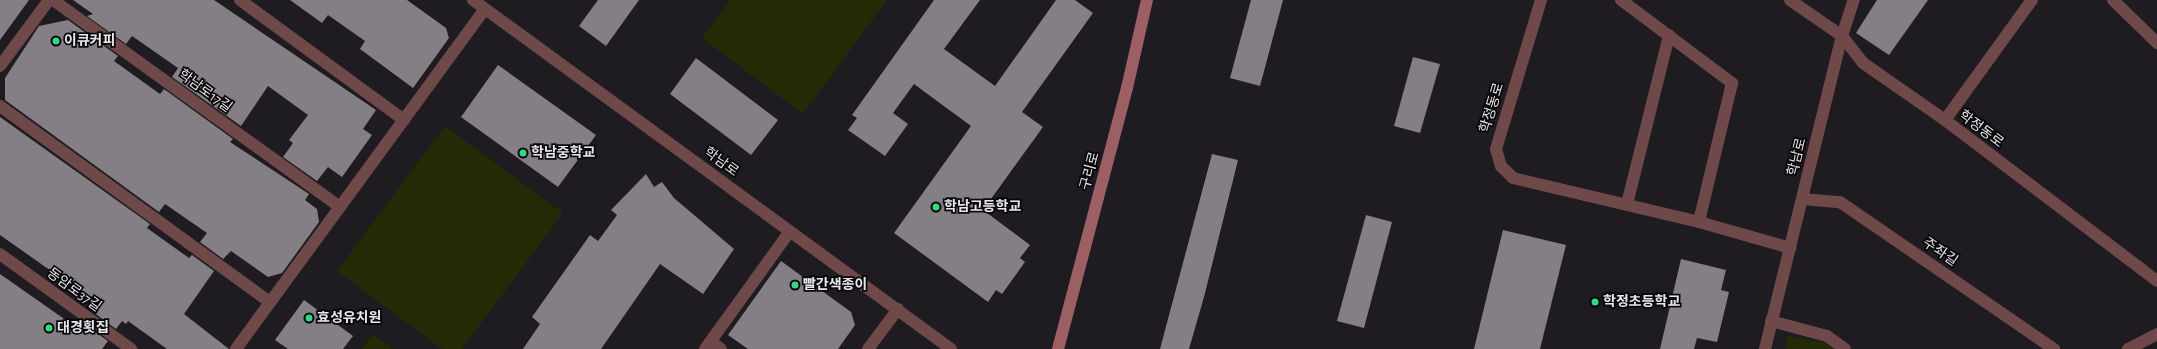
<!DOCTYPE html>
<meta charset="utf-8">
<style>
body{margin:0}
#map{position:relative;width:2157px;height:349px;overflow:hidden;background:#1f1c21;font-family:"Alegreya Sans","Noto Sans KR",sans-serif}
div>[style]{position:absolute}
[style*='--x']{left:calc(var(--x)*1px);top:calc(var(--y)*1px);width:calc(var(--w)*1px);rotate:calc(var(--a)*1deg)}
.green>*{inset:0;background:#222b06}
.building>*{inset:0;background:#837f85}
.street>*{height:12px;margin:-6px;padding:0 6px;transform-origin:6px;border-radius:6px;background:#6f484a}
.secondary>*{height:12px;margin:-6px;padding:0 6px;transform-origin:6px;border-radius:6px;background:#9c6064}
.dots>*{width:11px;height:11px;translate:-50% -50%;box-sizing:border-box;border:2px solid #080709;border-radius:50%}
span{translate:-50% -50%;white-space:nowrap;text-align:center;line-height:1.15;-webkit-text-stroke:3.5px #080709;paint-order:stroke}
.poi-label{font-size:14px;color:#e9e7eb;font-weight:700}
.left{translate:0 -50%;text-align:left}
.street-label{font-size:14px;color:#e9e7eb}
</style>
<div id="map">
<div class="green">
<i style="clip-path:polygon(730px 0,887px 0,803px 114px,702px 38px)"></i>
<i style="clip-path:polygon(445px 126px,563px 213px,462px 349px,442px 349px,337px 271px)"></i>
<i style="clip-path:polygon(373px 334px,393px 349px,361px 349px)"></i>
<i style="clip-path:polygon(1788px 336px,1825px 343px,1833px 349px,1785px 349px)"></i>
</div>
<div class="building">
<i style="clip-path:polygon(0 0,29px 0,0 40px)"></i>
<i style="clip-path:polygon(73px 0,214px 0,376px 110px,363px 129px,372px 135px,342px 177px,328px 167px,317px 181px,283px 157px,293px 143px,289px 140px,308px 115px,268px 86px,241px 126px,172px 77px,178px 68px,132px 36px,126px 44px,87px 16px,93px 14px)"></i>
<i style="clip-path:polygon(290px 0,407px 0,446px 28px,449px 38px,413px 88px,360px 49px,365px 41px,328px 15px,322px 23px)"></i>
<i style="clip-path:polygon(598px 0,639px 0,606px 46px,579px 26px)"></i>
<i style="clip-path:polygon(934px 0,980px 0,944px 49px,995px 86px,1056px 0,1075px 0,1093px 13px,1022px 112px,1043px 127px,983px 210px,1030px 245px,1020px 258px,1025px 262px,1002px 294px,996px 290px,988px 302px,894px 233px,971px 126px,914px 84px,893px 113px,908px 124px,885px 156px,848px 130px,857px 118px,852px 115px)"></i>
<i style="clip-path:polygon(1251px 0,1283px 0,1260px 86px,1230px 78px)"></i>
<i style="clip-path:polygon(1877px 0,1928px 0,1889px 55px,1856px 33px)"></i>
<i style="clip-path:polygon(68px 20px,118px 56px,114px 61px,160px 94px,164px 89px,233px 139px,230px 142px,309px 194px,305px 200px,317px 209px,319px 222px,282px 273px,268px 277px,231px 251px,223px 259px,200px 242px,207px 233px,165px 204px,159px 212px,5px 100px,5px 78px,39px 26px)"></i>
<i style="clip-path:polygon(1413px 57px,1440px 64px,1420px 133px,1394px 126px)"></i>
<i style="clip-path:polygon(696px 58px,778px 120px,751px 155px,670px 94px)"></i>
<i style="clip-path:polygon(498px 65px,596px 135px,558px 187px,461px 117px)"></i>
<i style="clip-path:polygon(0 117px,150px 224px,147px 228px,189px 258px,192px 255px,214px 271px,184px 314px,229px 349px,167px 349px,128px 321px,126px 324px,122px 321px,116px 329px,93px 312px,98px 304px,0 235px)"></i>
<i style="clip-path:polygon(1212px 154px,1238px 160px,1204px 297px,1189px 349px,1160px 349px)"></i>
<i style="clip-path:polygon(646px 174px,654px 187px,662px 182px,674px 198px,734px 249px,703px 294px,660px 264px,601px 349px,523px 349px,540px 324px,532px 317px,590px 235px,598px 241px,617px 215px,611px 210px)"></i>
<i style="clip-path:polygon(1366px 215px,1392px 222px,1364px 328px,1337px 321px)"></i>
<i style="clip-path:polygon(1503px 230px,1566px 245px,1540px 349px,1474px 349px)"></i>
<i style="clip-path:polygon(1681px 259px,1726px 270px,1721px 290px,1729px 292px,1717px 342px,1697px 338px,1694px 349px,1660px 349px)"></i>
<i style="clip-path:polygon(781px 261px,851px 312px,855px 325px,838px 349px,748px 349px,728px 335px)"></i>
<i style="clip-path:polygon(0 274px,80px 330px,84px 324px,108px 341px,102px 349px,0 349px)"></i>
<i style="clip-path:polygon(304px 300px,353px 336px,343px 349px,288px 349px,275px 340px)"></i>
</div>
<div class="street">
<i style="--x:53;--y:0;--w:354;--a:35.8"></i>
<i style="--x:240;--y:0;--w:203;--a:36.2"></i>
<i style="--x:473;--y:0;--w:592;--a:36.13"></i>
<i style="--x:1541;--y:0;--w:156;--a:106.8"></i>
<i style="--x:1496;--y:149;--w:18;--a:74"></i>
<i style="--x:1501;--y:166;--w:17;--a:45"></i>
<i style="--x:1513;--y:178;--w:191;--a:13.3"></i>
<i style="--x:1699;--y:222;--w:95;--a:15.9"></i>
<i style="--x:1621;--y:0;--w:139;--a:36.8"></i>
<i style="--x:1732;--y:83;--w:143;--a:103.4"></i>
<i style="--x:1790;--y:0;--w:63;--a:34.7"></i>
<i style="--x:1842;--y:36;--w:34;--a:52"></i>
<i style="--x:1863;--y:63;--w:100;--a:34.8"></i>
<i style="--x:1945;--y:120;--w:266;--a:37.2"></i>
<i style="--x:2113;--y:0;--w:62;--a:44.3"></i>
<i style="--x:0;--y:66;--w:82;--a:-53.4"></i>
<i style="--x:0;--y:106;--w:334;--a:36"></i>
<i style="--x:1945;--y:120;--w:148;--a:-54.1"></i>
<i style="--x:1802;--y:199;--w:38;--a:5"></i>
<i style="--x:1840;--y:202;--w:260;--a:34.5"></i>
<i style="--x:1627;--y:204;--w:174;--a:-76"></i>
<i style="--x:0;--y:254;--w:162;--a:35.9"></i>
<i style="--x:1771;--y:321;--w:58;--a:15"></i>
<i style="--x:1827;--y:336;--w:22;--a:36"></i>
<i style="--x:711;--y:342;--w:12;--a:35"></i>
<i style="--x:236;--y:349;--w:421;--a:-53.8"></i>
<i style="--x:705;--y:349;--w:145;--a:-54.2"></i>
<i style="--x:868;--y:349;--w:50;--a:-53.1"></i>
<i style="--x:1765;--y:349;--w:322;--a:-76.2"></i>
<i style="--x:1842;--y:36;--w:38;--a:-72"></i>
<i style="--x:2128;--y:349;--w:33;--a:-27"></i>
</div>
<div class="secondary">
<i style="--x:1058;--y:349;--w:270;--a:-75.2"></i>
<i style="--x:1127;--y:88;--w:90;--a:-77.2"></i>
</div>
<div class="dots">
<i style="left:56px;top:41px;background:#33d882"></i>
<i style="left:523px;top:153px;background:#33d882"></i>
<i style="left:936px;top:207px;background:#33d882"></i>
<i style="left:795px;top:285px;background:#33d882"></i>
<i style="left:1595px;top:302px;background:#33d882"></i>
<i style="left:309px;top:318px;background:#33d882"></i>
<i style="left:49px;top:328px;background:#33d882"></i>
</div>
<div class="poi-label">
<span class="left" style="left:64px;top:41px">이큐커피</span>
<span class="left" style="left:531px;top:153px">학남중학교</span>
<span class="left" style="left:944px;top:207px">학남고등학교</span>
<span class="left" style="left:803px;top:285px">빨간색종이</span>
<span class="left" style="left:1603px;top:302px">학정초등학교</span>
<span class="left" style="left:317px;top:318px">효성유치원</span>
<span class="left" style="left:57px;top:328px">대경횟집</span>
</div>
<div class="street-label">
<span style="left:205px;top:91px;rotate:36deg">학남로17길</span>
<span style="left:1492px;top:108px;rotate:-73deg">학정동로</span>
<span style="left:1981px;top:129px;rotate:37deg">학정동로</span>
<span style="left:1797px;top:157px;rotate:-76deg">학남로</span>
<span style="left:721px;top:162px;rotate:36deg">학남로</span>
<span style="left:1090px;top:171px;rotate:-75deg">구리로</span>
<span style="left:1940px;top:252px;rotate:34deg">주좌길</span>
<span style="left:74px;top:290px;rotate:36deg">동암로37길</span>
</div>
</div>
